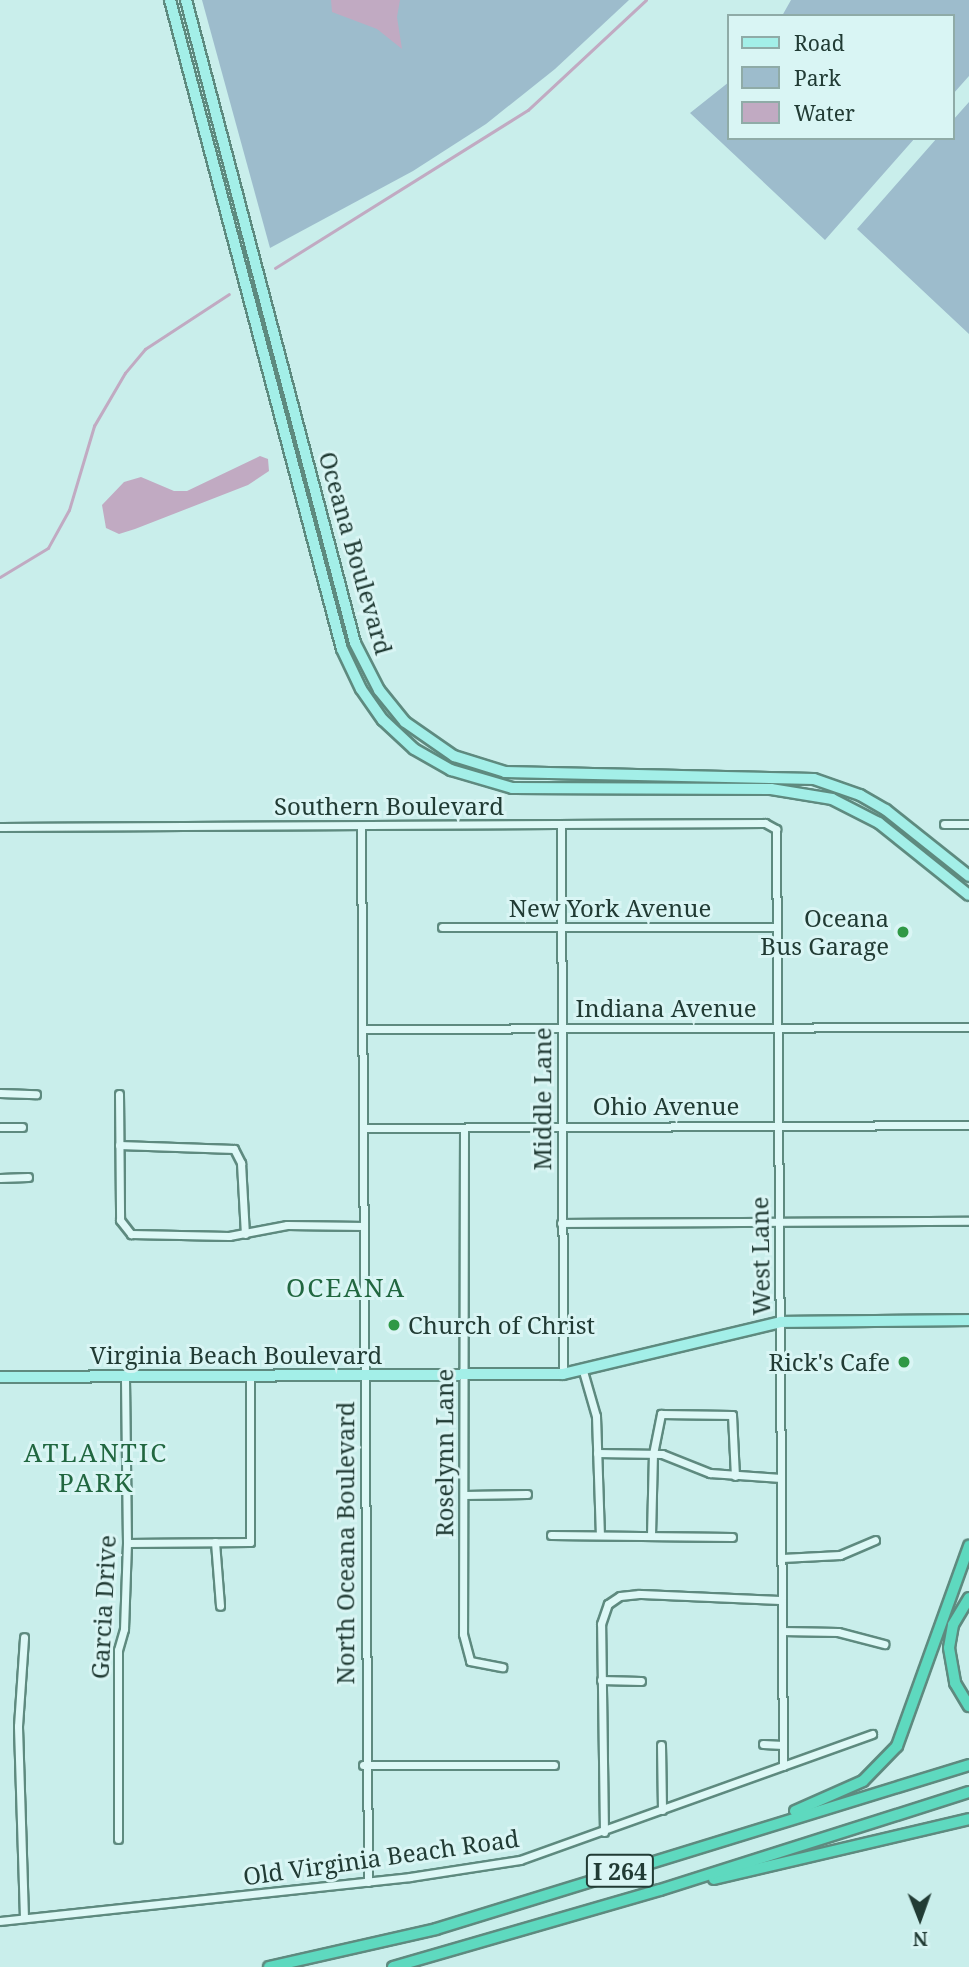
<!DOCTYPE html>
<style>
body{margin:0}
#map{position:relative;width:969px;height:1967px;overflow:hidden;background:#c9eeeb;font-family:"Noto Serif",serif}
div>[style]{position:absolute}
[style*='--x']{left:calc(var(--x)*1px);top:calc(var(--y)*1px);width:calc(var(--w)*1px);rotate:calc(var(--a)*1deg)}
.green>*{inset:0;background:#9dbccc}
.water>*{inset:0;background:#c1aac2}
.stream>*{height:2.5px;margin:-1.25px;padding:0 1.25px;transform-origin:1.25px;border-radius:1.25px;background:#c1aac2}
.roads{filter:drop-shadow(2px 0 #5e8a7f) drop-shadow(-2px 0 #5e8a7f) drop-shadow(0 2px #5e8a7f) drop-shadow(0 -2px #5e8a7f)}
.minor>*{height:7px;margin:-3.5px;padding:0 3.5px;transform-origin:3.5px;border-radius:3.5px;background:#ddf8f6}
.major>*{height:10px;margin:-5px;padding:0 5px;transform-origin:5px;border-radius:5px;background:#a3efe8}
.highway>*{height:10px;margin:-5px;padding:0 5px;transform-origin:5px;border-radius:5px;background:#5ed9bf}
.dots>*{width:19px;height:19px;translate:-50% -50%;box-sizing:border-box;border:4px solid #d9f5f4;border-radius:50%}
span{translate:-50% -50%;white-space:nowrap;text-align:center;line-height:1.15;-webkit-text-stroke:6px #d9f5f4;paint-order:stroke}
.shield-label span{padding:2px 5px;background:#d9f5f4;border:2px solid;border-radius:5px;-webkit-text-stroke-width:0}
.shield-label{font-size:23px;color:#213b34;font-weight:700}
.street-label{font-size:24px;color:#213b34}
.poi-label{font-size:24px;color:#213b34}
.right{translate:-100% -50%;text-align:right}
.left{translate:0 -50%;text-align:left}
.neighbourhood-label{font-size:26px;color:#216740;letter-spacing:2px}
.legend{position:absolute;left:727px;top:14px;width:228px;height:126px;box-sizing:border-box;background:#d9f5f4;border:2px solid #8faba7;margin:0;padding:9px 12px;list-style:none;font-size:21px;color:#213b34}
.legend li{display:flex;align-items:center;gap:14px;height:35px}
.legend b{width:35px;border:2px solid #8faba7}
.north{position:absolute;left:885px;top:1883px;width:70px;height:70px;-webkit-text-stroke:5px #d9f5f4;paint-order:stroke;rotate:179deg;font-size:19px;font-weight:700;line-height:28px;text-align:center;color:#213b34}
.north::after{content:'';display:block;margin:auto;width:24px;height:32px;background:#213b34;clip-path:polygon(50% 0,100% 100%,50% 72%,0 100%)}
</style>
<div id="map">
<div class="green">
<i style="clip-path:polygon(202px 0,629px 0,555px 69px,486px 124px,413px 171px,270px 248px)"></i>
<i style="clip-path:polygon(791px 0,969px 0,969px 76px,953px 94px,953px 16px,782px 16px)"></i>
<i style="clip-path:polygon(729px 82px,729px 138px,915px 138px,825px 240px,690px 113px)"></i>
<i style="clip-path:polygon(969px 102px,969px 334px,857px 229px,937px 138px,953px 138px,953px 120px)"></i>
</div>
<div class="water">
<i style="clip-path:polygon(331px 0,400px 0,397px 17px,402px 49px,377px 29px,332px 12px)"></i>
<i style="clip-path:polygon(260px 456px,268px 459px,269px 471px,248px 485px,135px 529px,119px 534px,106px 528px,102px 505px,124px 482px,141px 477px,174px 491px,187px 491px)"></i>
</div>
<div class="stream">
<i style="--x:275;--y:268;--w:298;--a:-32"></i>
<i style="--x:528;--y:110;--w:161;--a:-43"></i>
<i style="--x:0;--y:577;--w:56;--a:-31.1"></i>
<i style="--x:48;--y:548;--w:43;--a:-61.1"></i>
<i style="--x:69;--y:510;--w:88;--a:-73.4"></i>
<i style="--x:94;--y:426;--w:61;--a:-59.7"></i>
<i style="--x:125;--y:373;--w:31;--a:-50"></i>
<i style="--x:145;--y:349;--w:100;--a:-33.2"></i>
</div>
<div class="roads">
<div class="minor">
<i style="--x:561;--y:824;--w:550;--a:89.79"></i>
<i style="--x:944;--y:824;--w:25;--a:0"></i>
<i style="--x:361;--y:826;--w:1056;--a:89.62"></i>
<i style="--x:0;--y:827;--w:765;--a:-0.3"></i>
<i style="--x:765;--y:823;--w:13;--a:29"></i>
<i style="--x:776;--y:829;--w:937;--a:89.57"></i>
<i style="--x:442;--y:927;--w:335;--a:0"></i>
<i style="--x:363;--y:1029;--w:606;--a:-0.19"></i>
<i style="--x:0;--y:1093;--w:36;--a:2"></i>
<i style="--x:119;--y:1094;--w:126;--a:89.5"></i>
<i style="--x:120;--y:1220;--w:18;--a:52"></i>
<i style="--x:131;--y:1234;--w:98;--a:1.2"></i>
<i style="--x:229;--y:1236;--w:59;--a:-10.7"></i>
<i style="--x:287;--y:1225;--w:77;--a:0.7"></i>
<i style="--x:0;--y:1127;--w:22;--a:0"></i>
<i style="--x:364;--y:1128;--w:605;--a:-0.28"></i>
<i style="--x:464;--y:1128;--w:506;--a:90.11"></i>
<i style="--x:463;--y:1634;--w:28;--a:75"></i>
<i style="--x:470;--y:1661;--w:33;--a:11"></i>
<i style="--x:119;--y:1145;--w:115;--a:2"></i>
<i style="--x:234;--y:1149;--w:16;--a:63"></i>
<i style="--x:241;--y:1163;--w:71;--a:86.8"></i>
<i style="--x:0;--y:1178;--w:28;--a:-2"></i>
<i style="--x:561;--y:1223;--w:408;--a:-0.3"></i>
<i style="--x:583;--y:1371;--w:47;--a:73.9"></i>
<i style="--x:596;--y:1416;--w:118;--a:88.1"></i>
<i style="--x:597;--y:1453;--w:65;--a:0.9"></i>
<i style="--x:662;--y:1454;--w:52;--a:21.6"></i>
<i style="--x:710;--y:1473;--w:71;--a:4"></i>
<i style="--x:464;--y:1495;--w:63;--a:-0.9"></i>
<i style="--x:551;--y:1535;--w:181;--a:0.6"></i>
<i style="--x:651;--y:1535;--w:81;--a:-88.6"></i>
<i style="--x:653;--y:1454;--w:41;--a:-78.7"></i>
<i style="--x:661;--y:1414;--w:71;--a:0.8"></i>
<i style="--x:732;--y:1415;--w:61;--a:87.2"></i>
<i style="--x:215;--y:1542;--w:64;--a:85.5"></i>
<i style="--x:127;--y:1543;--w:123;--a:-0.5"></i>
<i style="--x:250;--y:1542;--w:165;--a:-90"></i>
<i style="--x:782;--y:1558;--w:58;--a:-3"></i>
<i style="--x:840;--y:1555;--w:38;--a:-23"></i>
<i style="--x:782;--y:1631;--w:56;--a:1"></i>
<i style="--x:838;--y:1632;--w:48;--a:14.6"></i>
<i style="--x:601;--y:1680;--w:40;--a:1.4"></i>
<i style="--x:763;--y:1744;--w:20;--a:3"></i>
<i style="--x:661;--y:1745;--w:65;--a:89.1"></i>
<i style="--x:363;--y:1765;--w:191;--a:0"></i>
<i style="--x:604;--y:1832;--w:208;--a:-90.8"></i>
<i style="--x:601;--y:1624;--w:21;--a:-71"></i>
<i style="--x:608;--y:1604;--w:14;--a:-34"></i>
<i style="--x:620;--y:1596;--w:19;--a:-6"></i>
<i style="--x:639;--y:1594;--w:143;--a:2.4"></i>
<i style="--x:118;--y:1839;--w:189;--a:-90"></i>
<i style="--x:118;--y:1650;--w:22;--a:-74"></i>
<i style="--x:124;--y:1629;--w:86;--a:-88"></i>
<i style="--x:127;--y:1543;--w:166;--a:-90.7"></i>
<i style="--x:24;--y:1918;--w:192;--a:-91.8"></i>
<i style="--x:18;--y:1726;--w:89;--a:-86.1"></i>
<i style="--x:0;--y:1921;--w:412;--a:-6.1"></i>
<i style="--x:410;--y:1877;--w:111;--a:-8.8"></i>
<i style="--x:520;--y:1860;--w:374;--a:-19.7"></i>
</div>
<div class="major">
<i style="--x:170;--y:0;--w:671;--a:75.16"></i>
<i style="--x:342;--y:649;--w:44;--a:64.6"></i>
<i style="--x:361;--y:689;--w:38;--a:55"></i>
<i style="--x:383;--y:720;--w:42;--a:43.1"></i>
<i style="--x:414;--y:749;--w:43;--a:29.6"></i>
<i style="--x:451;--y:770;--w:64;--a:16.4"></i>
<i style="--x:512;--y:788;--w:259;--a:0.2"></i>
<i style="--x:771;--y:789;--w:62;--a:9.3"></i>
<i style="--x:832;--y:799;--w:53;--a:27.1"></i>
<i style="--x:879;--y:823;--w:115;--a:38.7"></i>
<i style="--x:186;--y:0;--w:665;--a:75.27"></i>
<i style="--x:355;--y:643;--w:53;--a:62.9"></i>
<i style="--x:379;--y:690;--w:41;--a:50.9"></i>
<i style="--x:405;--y:722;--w:60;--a:34.8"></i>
<i style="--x:454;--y:756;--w:53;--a:17.4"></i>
<i style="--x:505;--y:772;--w:309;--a:1.3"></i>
<i style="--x:814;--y:779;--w:49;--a:19.2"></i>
<i style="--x:860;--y:795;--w:30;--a:30"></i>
<i style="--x:886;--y:810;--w:106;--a:38.5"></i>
<i style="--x:0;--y:1377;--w:563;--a:-0.31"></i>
<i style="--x:563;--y:1374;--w:224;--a:-13.4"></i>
<i style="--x:781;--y:1322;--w:188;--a:-0.6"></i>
</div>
<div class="highway">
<i style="--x:969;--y:1598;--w:31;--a:121"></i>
<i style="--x:953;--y:1625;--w:23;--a:100"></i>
<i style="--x:949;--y:1648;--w:36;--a:80"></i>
<i style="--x:955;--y:1683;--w:27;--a:59"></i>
<i style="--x:795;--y:1811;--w:74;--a:-23.8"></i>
<i style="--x:863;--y:1781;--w:49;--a:-45.8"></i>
<i style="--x:897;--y:1746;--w:213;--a:-70.2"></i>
<i style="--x:714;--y:1879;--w:262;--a:-13.2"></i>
<i style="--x:269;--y:1967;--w:171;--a:-12.8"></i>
<i style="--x:436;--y:1929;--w:558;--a:-17.1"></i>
<i style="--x:393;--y:1967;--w:278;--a:-16.1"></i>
<i style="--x:660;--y:1890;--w:324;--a:-17.6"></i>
</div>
</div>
<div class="dots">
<i style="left:903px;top:932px;background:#2f9846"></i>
<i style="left:394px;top:1325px;background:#2f9846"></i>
<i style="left:904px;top:1362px;background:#2f9846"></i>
</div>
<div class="shield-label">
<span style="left:620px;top:1871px">I 264</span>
</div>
<div class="street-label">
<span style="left:356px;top:553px;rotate:74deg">Oceana Boulevard</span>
<span style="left:389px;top:806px">Southern Boulevard</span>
<span style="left:610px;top:908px">New York Avenue</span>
<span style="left:666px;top:1008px">Indiana Avenue</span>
<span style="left:542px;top:1099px;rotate:-90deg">Middle Lane</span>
<span style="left:666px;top:1106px">Ohio Avenue</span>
<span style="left:760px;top:1256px;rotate:-91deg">West Lane</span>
<span style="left:236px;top:1355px">Virginia Beach Boulevard</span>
<span style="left:444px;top:1453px;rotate:-90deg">Roselynn Lane</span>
<span style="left:345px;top:1543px;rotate:-90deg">North Oceana Boulevard</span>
<span style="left:103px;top:1607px;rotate:-87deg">Garcia Drive</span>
<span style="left:381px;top:1857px;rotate:-8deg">Old Virginia Beach Road</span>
</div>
<div class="poi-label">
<span class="right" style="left:889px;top:932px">Oceana<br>Bus Garage</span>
<span class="left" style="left:408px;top:1325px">Church of Christ</span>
<span class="right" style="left:890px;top:1362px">Rick's Cafe</span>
</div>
<div class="neighbourhood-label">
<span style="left:346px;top:1288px">OCEANA</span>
<span style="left:96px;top:1468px">ATLANTIC<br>PARK</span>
</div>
<ul class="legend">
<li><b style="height:9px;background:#a3efe8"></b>Road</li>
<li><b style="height:19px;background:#9dbccc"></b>Park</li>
<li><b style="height:19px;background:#c1aac2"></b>Water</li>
</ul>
<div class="north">N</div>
</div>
